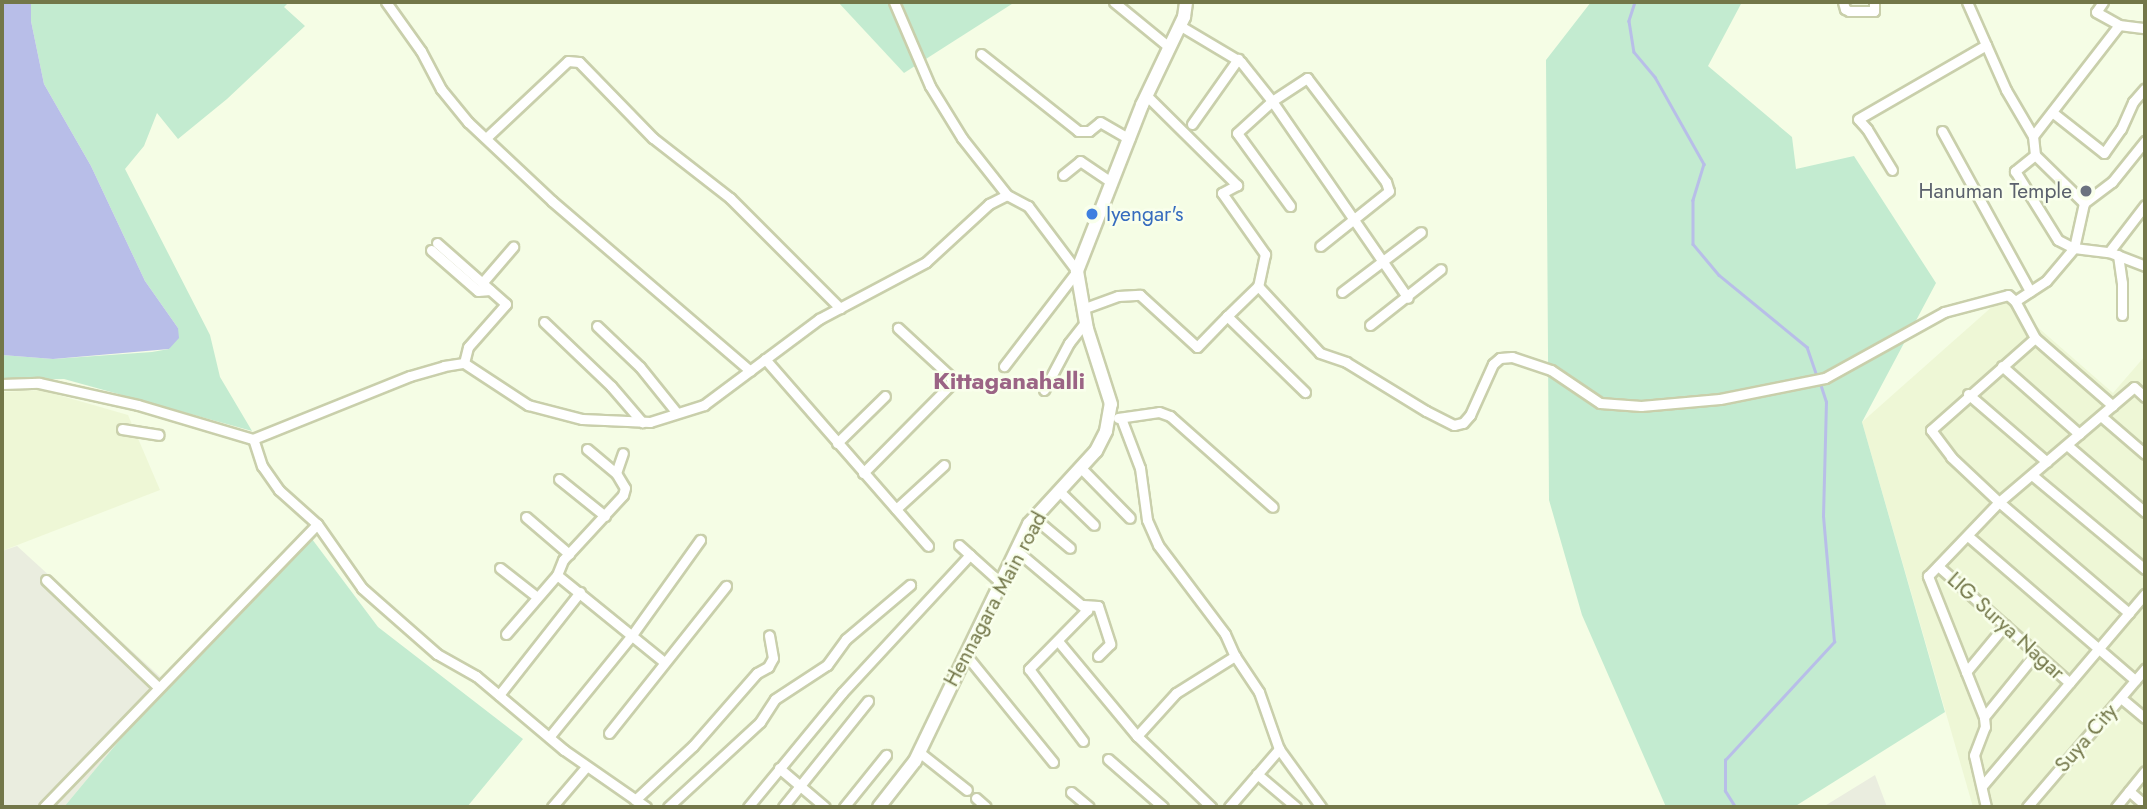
<!DOCTYPE html>
<style>
body{margin:0}
#map{position:relative;width:2147px;height:809px;overflow:hidden;background:#f5fde5;font-family:Jost,sans-serif}
div>[style]{position:absolute}
[style*='--x']{left:calc(var(--x)*1px);top:calc(var(--y)*1px);width:calc(var(--w)*1px);rotate:calc(var(--a)*1deg)}
.residential>*{inset:0;background:#eef7d6}
.industrial>*{inset:0;background:#eaeddf}
.green>*{inset:0;background:#c3ebd0}
.water>*{inset:0;background:#b8bee8}
.stream>*{height:2.5px;margin:-1.25px;padding:0 1.25px;transform-origin:1.25px;border-radius:1.25px;background:#b8bee8}
.roads{filter:drop-shadow(2px 0 #c9cfab) drop-shadow(-2px 0 #c9cfab) drop-shadow(0 2px #c9cfab) drop-shadow(0 -2px #c9cfab)}
.street>*{height:9px;margin:-4.5px;padding:0 4.5px;transform-origin:4.5px;border-radius:4.5px;background:#fff}
.secondary>*{height:12px;margin:-6px;padding:0 6px;transform-origin:6px;border-radius:6px;background:#fff}
.dots>*{width:19px;height:19px;translate:-50% -50%;box-sizing:border-box;border:4px solid #f9ffec;border-radius:50%}
span{translate:-50% -50%;white-space:nowrap;text-align:center;line-height:1.15;-webkit-text-stroke:5px #f9ffec;paint-order:stroke}
.worship-label{font-size:21px;color:#5b616d}
.right{translate:-100% -50%;text-align:right}
.shop-label{font-size:21px;color:#366cbe}
.left{translate:0 -50%;text-align:left}
.street-label{font-size:21px;color:#737749}
.quarter-label{font-size:24px;color:#9b6485;font-weight:700}
.frame{position:absolute;inset:0;border:4px solid #737749;pointer-events:none}
</style>
<div id="map">
<div class="residential">
<i style="clip-path:polygon(2003px 297px,2113px 393px,2145px 356px,2145px 807px,1973px 807px,1862px 422px)"></i>
<i style="clip-path:polygon(41px 390px,128px 415px,160px 490px,2px 551px,2px 392px)"></i>
</div>
<div class="industrial">
<i style="clip-path:polygon(17px 546px,167px 683px,64px 807px,2px 807px,2px 551px)"></i>
<i style="clip-path:polygon(1875px 775px,1887px 807px,1823px 807px)"></i>
</div>
<div class="green">
<i style="clip-path:polygon(31px 2px,289px 2px,284px 7px,305px 26px,227px 99px,178px 139px,157px 113px,144px 146px,125px 169px,210px 335px,220px 377px,252px 431px,64px 379px,2px 380px,2px 355px,53px 359px,152px 352px,169px 349px,178px 328px,145px 281px,91px 166px,44px 84px,31px 21px)"></i>
<i style="clip-path:polygon(838px 2px,1015px 2px,904px 73px)"></i>
<i style="clip-path:polygon(1591px 2px,1742px 2px,1708px 66px,1792px 137px,1796px 169px,1854px 156px,1936px 283px,1862px 422px,1945px 712px,1794px 807px,1666px 807px,1582px 615px,1549px 500px,1546px 60px)"></i>
<i style="clip-path:polygon(312px 539px,378px 627px,523px 739px,467px 807px,64px 807px,167px 683px)"></i>
</div>
<div class="water">
<i style="clip-path:polygon(2px 2px,31px 2px,31px 21px,44px 84px,91px 166px,145px 281px,178px 328px,179px 338px,169px 349px,53px 359px,2px 355px)"></i>
</div>
<div class="stream">
<i style="--x:1635;--y:2;--w:20;--a:108"></i>
<i style="--x:1629;--y:21;--w:31;--a:81"></i>
<i style="--x:1634;--y:52;--w:33;--a:50"></i>
<i style="--x:1655;--y:77;--w:100;--a:60.6"></i>
<i style="--x:1704;--y:164;--w:38;--a:107"></i>
<i style="--x:1693;--y:200;--w:44;--a:90"></i>
<i style="--x:1693;--y:244;--w:40;--a:50"></i>
<i style="--x:1719;--y:275;--w:114;--a:39.3"></i>
<i style="--x:1807;--y:347;--w:31;--a:71"></i>
<i style="--x:1735;--y:807;--w:19;--a:-122"></i>
<i style="--x:1725;--y:791;--w:31;--a:-90"></i>
<i style="--x:1725;--y:760;--w:161;--a:-47.3"></i>
<i style="--x:1834;--y:642;--w:126;--a:-95"></i>
<i style="--x:1823;--y:516;--w:114;--a:-88.5"></i>
<i style="--x:1826;--y:402;--w:20;--a:-108"></i>
</div>
<div class="roads">
<div class="street">
<i style="--x:386;--y:2;--w:60;--a:54.5"></i>
<i style="--x:421;--y:51;--w:43;--a:62.2"></i>
<i style="--x:441;--y:89;--w:43;--a:50.7"></i>
<i style="--x:468;--y:122;--w:115;--a:43.2"></i>
<i style="--x:552;--y:201;--w:261;--a:40.6"></i>
<i style="--x:894;--y:2;--w:91;--a:66.8"></i>
<i style="--x:930;--y:86;--w:61;--a:58.4"></i>
<i style="--x:962;--y:138;--w:73;--a:51.7"></i>
<i style="--x:1114;--y:2;--w:71;--a:39.3"></i>
<i style="--x:1843;--y:2;--w:7;--a:74"></i>
<i style="--x:1845;--y:9;--w:4;--a:27"></i>
<i style="--x:1849;--y:11;--w:25;--a:0"></i>
<i style="--x:1874;--y:11;--w:9;--a:-90"></i>
<i style="--x:1967;--y:2;--w:96;--a:66.1"></i>
<i style="--x:2006;--y:90;--w:53;--a:59.6"></i>
<i style="--x:2033;--y:136;--w:19;--a:84"></i>
<i style="--x:2035;--y:155;--w:69;--a:44.4"></i>
<i style="--x:2084;--y:203;--w:46;--a:102.5"></i>
<i style="--x:2074;--y:248;--w:43;--a:130.3"></i>
<i style="--x:2046;--y:281;--w:37;--a:147"></i>
<i style="--x:2015;--y:301;--w:42;--a:61.6"></i>
<i style="--x:2035;--y:338;--w:103;--a:41.1"></i>
<i style="--x:2103;--y:2;--w:12;--a:125"></i>
<i style="--x:2096;--y:12;--w:26;--a:29"></i>
<i style="--x:2119;--y:25;--w:26;--a:7"></i>
<i style="--x:1179;--y:25;--w:72;--a:30.8"></i>
<i style="--x:1241;--y:62;--w:50;--a:51.5"></i>
<i style="--x:1272;--y:101;--w:239;--a:55.4"></i>
<i style="--x:981;--y:54;--w:124;--a:38.4"></i>
<i style="--x:1078;--y:131;--w:11;--a:0"></i>
<i style="--x:1089;--y:131;--w:14;--a:-39"></i>
<i style="--x:1100;--y:122;--w:34;--a:30"></i>
<i style="--x:1147;--y:96;--w:127;--a:44.7"></i>
<i style="--x:1237;--y:185;--w:17;--a:152"></i>
<i style="--x:1222;--y:193;--w:75;--a:54.8"></i>
<i style="--x:1265;--y:254;--w:33;--a:102"></i>
<i style="--x:1258;--y:286;--w:43;--a:135.9"></i>
<i style="--x:1227;--y:316;--w:109;--a:44.3"></i>
<i style="--x:2052;--y:112;--w:66;--a:38.3"></i>
<i style="--x:2104;--y:153;--w:29;--a:-55"></i>
<i style="--x:2121;--y:129;--w:30;--a:-66"></i>
<i style="--x:2133;--y:102;--w:18;--a:-49"></i>
<i style="--x:1192;--y:124;--w:80;--a:-54.7"></i>
<i style="--x:1942;--y:131;--w:183;--a:61.2"></i>
<i style="--x:2033;--y:136;--w:140;--a:-52.2"></i>
<i style="--x:486;--y:138;--w:112;--a:-43.2"></i>
<i style="--x:568;--y:61;--w:11;--a:5"></i>
<i style="--x:579;--y:62;--w:106;--a:45.8"></i>
<i style="--x:653;--y:138;--w:98;--a:37.9"></i>
<i style="--x:730;--y:198;--w:156;--a:45"></i>
<i style="--x:2035;--y:155;--w:26;--a:141"></i>
<i style="--x:2015;--y:171;--w:81;--a:58.1"></i>
<i style="--x:2058;--y:240;--w:18;--a:27"></i>
<i style="--x:2074;--y:248;--w:35;--a:7"></i>
<i style="--x:2109;--y:252;--w:39;--a:21"></i>
<i style="--x:1892;--y:170;--w:48;--a:-121.4"></i>
<i style="--x:1867;--y:129;--w:13;--a:-132"></i>
<i style="--x:1858;--y:119;--w:148;--a:-30"></i>
<i style="--x:1063;--y:175;--w:22;--a:-39"></i>
<i style="--x:1080;--y:161;--w:37;--a:34"></i>
<i style="--x:2084;--y:203;--w:35;--a:-37"></i>
<i style="--x:2112;--y:182;--w:53;--a:-51.2"></i>
<i style="--x:1290;--y:206;--w:90;--a:-126"></i>
<i style="--x:1237;--y:133;--w:47;--a:-42.4"></i>
<i style="--x:1272;--y:101;--w:42;--a:-33.3"></i>
<i style="--x:1307;--y:78;--w:131;--a:52.8"></i>
<i style="--x:1386;--y:182;--w:9;--a:72"></i>
<i style="--x:1389;--y:191;--w:88;--a:141.4"></i>
<i style="--x:437;--y:243;--w:92;--a:41.5"></i>
<i style="--x:506;--y:304;--w:57;--a:131.5"></i>
<i style="--x:468;--y:347;--w:16;--a:104"></i>
<i style="--x:431;--y:250;--w:62;--a:41.1"></i>
<i style="--x:478;--y:291;--w:12;--a:-5"></i>
<i style="--x:2109;--y:252;--w:59;--a:-52.5"></i>
<i style="--x:2118;--y:255;--w:28;--a:82"></i>
<i style="--x:2122;--y:283;--w:32;--a:90"></i>
<i style="--x:482;--y:283;--w:48;--a:-49.3"></i>
<i style="--x:1258;--y:286;--w:91;--a:47.2"></i>
<i style="--x:1320;--y:353;--w:28;--a:19"></i>
<i style="--x:1346;--y:362;--w:94;--a:31.5"></i>
<i style="--x:1426;--y:411;--w:31;--a:27"></i>
<i style="--x:1454;--y:425;--w:9;--a:-13"></i>
<i style="--x:1463;--y:423;--w:11;--a:-49"></i>
<i style="--x:1470;--y:415;--w:56;--a:-65.7"></i>
<i style="--x:1493;--y:364;--w:9;--a:-41"></i>
<i style="--x:1500;--y:358;--w:12;--a:-5"></i>
<i style="--x:1512;--y:357;--w:41;--a:18.4"></i>
<i style="--x:1551;--y:370;--w:59;--a:34"></i>
<i style="--x:1600;--y:403;--w:41;--a:4.2"></i>
<i style="--x:1641;--y:406;--w:79;--a:-5.1"></i>
<i style="--x:1720;--y:399;--w:107;--a:-11.3"></i>
<i style="--x:1825;--y:378;--w:136;--a:-29"></i>
<i style="--x:1944;--y:312;--w:66;--a:-14.9"></i>
<i style="--x:2008;--y:295;--w:9;--a:41"></i>
<i style="--x:1342;--y:292;--w:99;--a:-37.2"></i>
<i style="--x:1085;--y:308;--w:35;--a:-20"></i>
<i style="--x:1118;--y:296;--w:22;--a:-3"></i>
<i style="--x:1140;--y:295;--w:77;--a:42.4"></i>
<i style="--x:1197;--y:347;--w:43;--a:-45.9"></i>
<i style="--x:544;--y:322;--w:93;--a:43.7"></i>
<i style="--x:611;--y:386;--w:48;--a:49.3"></i>
<i style="--x:1370;--y:325;--w:90;--a:-38.3"></i>
<i style="--x:597;--y:326;--w:59;--a:43.6"></i>
<i style="--x:640;--y:367;--w:59;--a:51.2"></i>
<i style="--x:2035;--y:338;--w:139;--a:138.5"></i>
<i style="--x:1931;--y:430;--w:34;--a:53"></i>
<i style="--x:1951;--y:457;--w:66;--a:43.2"></i>
<i style="--x:1999;--y:502;--w:171;--a:40.5"></i>
<i style="--x:765;--y:359;--w:248;--a:48.9"></i>
<i style="--x:2002;--y:366;--w:103;--a:41.4"></i>
<i style="--x:2;--y:384;--w:37;--a:-2"></i>
<i style="--x:39;--y:383;--w:101;--a:12.5"></i>
<i style="--x:138;--y:405;--w:120;--a:16.5"></i>
<i style="--x:1044;--y:390;--w:53;--a:-62"></i>
<i style="--x:1069;--y:343;--w:28;--a:-52"></i>
<i style="--x:1968;--y:394;--w:104;--a:40.7"></i>
<i style="--x:2101;--y:416;--w:58;--a:40.8"></i>
<i style="--x:1118;--y:418;--w:41;--a:-8.3"></i>
<i style="--x:1159;--y:412;--w:12;--a:20"></i>
<i style="--x:1170;--y:416;--w:137;--a:41.5"></i>
<i style="--x:1121;--y:418;--w:53;--a:69.2"></i>
<i style="--x:1140;--y:468;--w:52;--a:82.3"></i>
<i style="--x:1147;--y:520;--w:27;--a:66"></i>
<i style="--x:1158;--y:545;--w:111;--a:53"></i>
<i style="--x:1225;--y:634;--w:24;--a:66"></i>
<i style="--x:1235;--y:656;--w:43;--a:56.3"></i>
<i style="--x:1259;--y:692;--w:60;--a:70.7"></i>
<i style="--x:1279;--y:749;--w:72;--a:54.1"></i>
<i style="--x:122;--y:429;--w:37;--a:9"></i>
<i style="--x:837;--y:443;--w:67;--a:-44.4"></i>
<i style="--x:2067;--y:445;--w:103;--a:40.7"></i>
<i style="--x:587;--y:449;--w:38;--a:40"></i>
<i style="--x:616;--y:473;--w:17;--a:59"></i>
<i style="--x:625;--y:488;--w:7;--a:106"></i>
<i style="--x:623;--y:495;--w:88;--a:132.7"></i>
<i style="--x:563;--y:560;--w:16;--a:112"></i>
<i style="--x:557;--y:575;--w:138;--a:39.1"></i>
<i style="--x:1080;--y:467;--w:71;--a:45.6"></i>
<i style="--x:616;--y:473;--w:21;--a:-71"></i>
<i style="--x:863;--y:473;--w:127;--a:-45.3"></i>
<i style="--x:952;--y:383;--w:7;--a:-106"></i>
<i style="--x:950;--y:376;--w:71;--a:-137.3"></i>
<i style="--x:2032;--y:475;--w:147;--a:39.8"></i>
<i style="--x:559;--y:479;--w:59;--a:38.8"></i>
<i style="--x:1058;--y:490;--w:50;--a:44.2"></i>
<i style="--x:896;--y:509;--w:65;--a:-42.5"></i>
<i style="--x:526;--y:517;--w:57;--a:40.7"></i>
<i style="--x:1033;--y:517;--w:48;--a:40"></i>
<i style="--x:1968;--y:536;--w:221;--a:40.8"></i>
<i style="--x:959;--y:545;--w:15;--a:42"></i>
<i style="--x:1017;--y:551;--w:92;--a:40.1"></i>
<i style="--x:1087;--y:610;--w:83;--a:134.5"></i>
<i style="--x:1029;--y:669;--w:90;--a:53.1"></i>
<i style="--x:1938;--y:566;--w:176;--a:41.6"></i>
<i style="--x:500;--y:568;--w:47;--a:38.1"></i>
<i style="--x:46;--y:580;--w:155;--a:43.7"></i>
<i style="--x:1083;--y:605;--w:15;--a:4"></i>
<i style="--x:1098;--y:606;--w:40;--a:72"></i>
<i style="--x:1110;--y:644;--w:17;--a:135"></i>
<i style="--x:506;--y:634;--w:78;--a:-49.2"></i>
<i style="--x:1058;--y:641;--w:124;--a:50.3"></i>
<i style="--x:1137;--y:736;--w:103;--a:43.8"></i>
<i style="--x:966;--y:655;--w:138;--a:50.9"></i>
<i style="--x:1966;--y:672;--w:61;--a:-50.3"></i>
<i style="--x:499;--y:695;--w:131;--a:-51.8"></i>
<i style="--x:2121;--y:698;--w:31;--a:40"></i>
<i style="--x:1984;--y:717;--w:82;--a:-50.9"></i>
<i style="--x:609;--y:733;--w:188;--a:-51.5"></i>
<i style="--x:550;--y:736;--w:130;--a:-50.9"></i>
<i style="--x:632;--y:635;--w:117;--a:-54.4"></i>
<i style="--x:1137;--y:736;--w:58;--a:-47.8"></i>
<i style="--x:1176;--y:693;--w:70;--a:-32.1"></i>
<i style="--x:919;--y:752;--w:61;--a:38.4"></i>
<i style="--x:1108;--y:759;--w:73;--a:41.1"></i>
<i style="--x:779;--y:768;--w:60;--a:40.3"></i>
<i style="--x:1257;--y:774;--w:51;--a:40.2"></i>
<i style="--x:1982;--y:786;--w:252;--a:-49.7"></i>
<i style="--x:2129;--y:791;--w:21;--a:41"></i>
<i style="--x:1071;--y:792;--w:23;--a:40"></i>
<i style="--x:976;--y:798;--w:13;--a:42"></i>
<i style="--x:635;--y:800;--w:79;--a:-43"></i>
<i style="--x:693;--y:746;--w:97;--a:-48.8"></i>
<i style="--x:757;--y:673;--w:13;--a:-29"></i>
<i style="--x:768;--y:667;--w:10;--a:-61"></i>
<i style="--x:773;--y:658;--w:23;--a:-100"></i>
<i style="--x:44;--y:807;--w:393;--a:-46"></i>
<i style="--x:552;--y:807;--w:52;--a:-49.6"></i>
<i style="--x:646;--y:807;--w:100;--a:-145.2"></i>
<i style="--x:564;--y:750;--w:115;--a:-139.9"></i>
<i style="--x:476;--y:676;--w:45;--a:-150.6"></i>
<i style="--x:437;--y:654;--w:100;--a:-138.7"></i>
<i style="--x:362;--y:588;--w:78;--a:-125.1"></i>
<i style="--x:317;--y:524;--w:51;--a:-138.2"></i>
<i style="--x:279;--y:490;--w:29;--a:-125"></i>
<i style="--x:262;--y:466;--w:28;--a:-108"></i>
<i style="--x:253;--y:439;--w:169;--a:-21.9"></i>
<i style="--x:410;--y:376;--w:35;--a:-16"></i>
<i style="--x:444;--y:366;--w:20;--a:-9"></i>
<i style="--x:464;--y:363;--w:77;--a:33.3"></i>
<i style="--x:528;--y:405;--w:56;--a:14.5"></i>
<i style="--x:582;--y:419;--w:68;--a:2.5"></i>
<i style="--x:650;--y:422;--w:57;--a:-17.5"></i>
<i style="--x:704;--y:405;--w:144;--a:-36.8"></i>
<i style="--x:819;--y:319;--w:121;--a:-28"></i>
<i style="--x:926;--y:262;--w:86;--a:-42.6"></i>
<i style="--x:989;--y:204;--w:20;--a:-27"></i>
<i style="--x:1007;--y:195;--w:24;--a:28"></i>
<i style="--x:1028;--y:206;--w:81;--a:53"></i>
<i style="--x:1077;--y:271;--w:120;--a:127.5"></i>
<i style="--x:668;--y:807;--w:125;--a:-42.7"></i>
<i style="--x:760;--y:722;--w:27;--a:-57"></i>
<i style="--x:775;--y:699;--w:62;--a:-33.2"></i>
<i style="--x:827;--y:665;--w:32;--a:-54"></i>
<i style="--x:846;--y:639;--w:84;--a:-40.2"></i>
<i style="--x:748;--y:807;--w:148;--a:-50.5"></i>
<i style="--x:842;--y:693;--w:188;--a:-47.2"></i>
<i style="--x:970;--y:555;--w:40;--a:42"></i>
<i style="--x:783;--y:807;--w:136;--a:-51.3"></i>
<i style="--x:844;--y:807;--w:67;--a:-51.1"></i>
<i style="--x:1229;--y:807;--w:77;--a:-49.2"></i>
<i style="--x:1986;--y:807;--w:53;--a:-103"></i>
<i style="--x:1974;--y:755;--w:30;--a:-69"></i>
<i style="--x:1985;--y:727;--w:10;--a:-96"></i>
<i style="--x:1984;--y:717;--w:152;--a:-111.7"></i>
<i style="--x:1928;--y:576;--w:103;--a:-46.2"></i>
<i style="--x:1999;--y:502;--w:177;--a:-40.4"></i>
<i style="--x:2134;--y:387;--w:15;--a:42"></i>
<i style="--x:2027;--y:807;--w:182;--a:-49.5"></i>
<i style="--x:2116;--y:807;--w:46;--a:-51.1"></i>
</div>
<div class="secondary">
<i style="--x:879;--y:807;--w:58;--a:-52"></i>
<i style="--x:915;--y:761;--w:263;--a:-64.3"></i>
<i style="--x:1029;--y:524;--w:99;--a:-47.5"></i>
<i style="--x:1096;--y:451;--w:22;--a:-63"></i>
<i style="--x:1106;--y:431;--w:27;--a:-80"></i>
<i style="--x:1111;--y:404;--w:79;--a:-107.7"></i>
<i style="--x:1087;--y:329;--w:59;--a:-99.8"></i>
<i style="--x:1077;--y:271;--w:178;--a:-68.6"></i>
<i style="--x:1142;--y:105;--w:98;--a:-64.5"></i>
<i style="--x:1184;--y:17;--w:15;--a:-82"></i>
</div>
</div>
<div class="dots">
<i style="left:2086px;top:191px;background:#6b7280"></i>
<i style="left:1092px;top:214px;background:#3f7fe0"></i>
</div>
<div class="worship-label">
<span class="right" style="left:2072px;top:191px">Hanuman Temple</span>
</div>
<div class="shop-label">
<span class="left" style="left:1106px;top:214px">Iyengar's</span>
</div>
<div class="street-label">
<span style="left:995px;top:599px;rotate:-62deg">Hennagara Main road</span>
<span style="left:2006px;top:626px;rotate:42deg">LIG Surya Nagar</span>
<span style="left:2086px;top:738px;rotate:-49deg">Suya City</span>
</div>
<div class="quarter-label">
<span style="left:1009px;top:381px">Kittaganahalli</span>
</div>
<div class="frame"></div>
</div>
